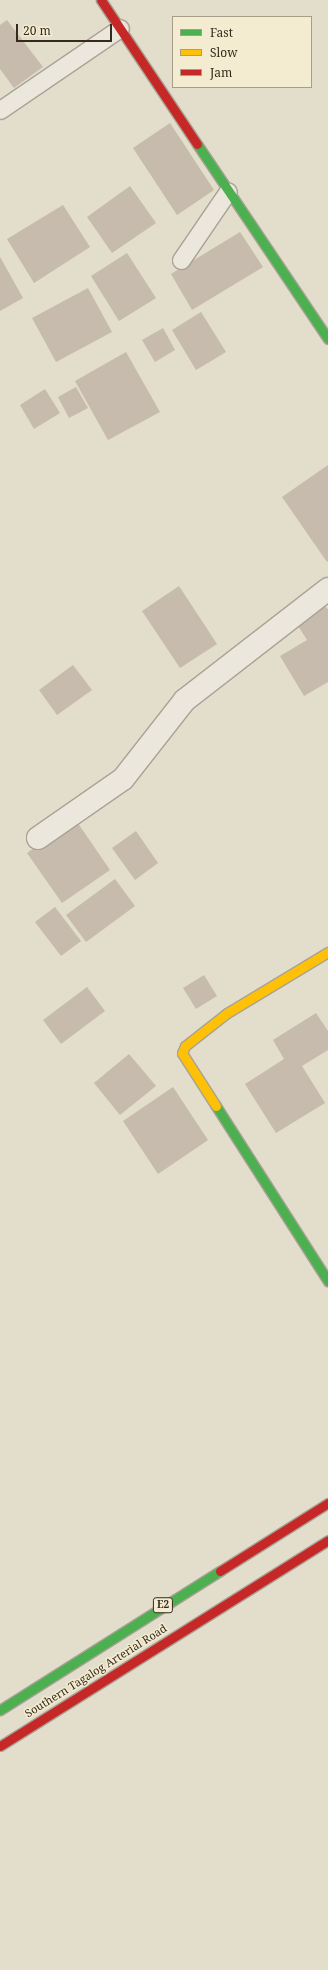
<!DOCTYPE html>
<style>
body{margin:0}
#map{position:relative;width:328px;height:1970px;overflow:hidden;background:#e3ddcb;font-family:"Noto Serif",serif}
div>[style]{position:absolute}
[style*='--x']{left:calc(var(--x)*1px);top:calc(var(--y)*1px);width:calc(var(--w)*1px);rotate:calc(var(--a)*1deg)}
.building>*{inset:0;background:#c6bbac}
.roads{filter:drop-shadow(1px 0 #a8a295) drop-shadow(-1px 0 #a8a295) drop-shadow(0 1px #a8a295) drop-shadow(0 -1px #a8a295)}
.lane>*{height:17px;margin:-8.5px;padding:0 8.5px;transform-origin:8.5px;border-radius:8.5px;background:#ebe7dd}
.street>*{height:22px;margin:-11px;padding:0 11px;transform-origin:11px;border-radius:11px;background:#ebe7dd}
.fast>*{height:9px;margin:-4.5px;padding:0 4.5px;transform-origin:4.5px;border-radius:4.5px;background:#4caf50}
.slow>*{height:9px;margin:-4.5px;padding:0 4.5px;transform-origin:4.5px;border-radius:4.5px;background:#ffc107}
.jam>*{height:9px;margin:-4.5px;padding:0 4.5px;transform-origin:4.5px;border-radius:4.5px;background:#c62828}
span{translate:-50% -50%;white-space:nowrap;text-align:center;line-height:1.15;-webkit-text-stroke:3px #f4ecd0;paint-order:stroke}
.shield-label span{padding:1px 3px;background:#f4ecd0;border:1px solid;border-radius:3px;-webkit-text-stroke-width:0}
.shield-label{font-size:10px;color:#362a1d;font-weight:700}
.street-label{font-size:11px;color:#362a1d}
.legend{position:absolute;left:172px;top:16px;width:140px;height:72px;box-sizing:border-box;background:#f4ecd0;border:1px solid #a89e88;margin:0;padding:5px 7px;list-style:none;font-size:12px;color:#362a1d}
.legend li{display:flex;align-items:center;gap:8px;height:20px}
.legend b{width:20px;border:1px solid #a89e88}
.scale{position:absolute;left:16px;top:24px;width:96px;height:18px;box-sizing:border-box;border:2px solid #362a1d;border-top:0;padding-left:5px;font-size:12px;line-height:14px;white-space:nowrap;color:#362a1d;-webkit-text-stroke:3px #f4ecd0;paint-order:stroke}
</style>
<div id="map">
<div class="building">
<i style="clip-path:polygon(7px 20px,43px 67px,14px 88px,0 69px,0 25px)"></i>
<i style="clip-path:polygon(170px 123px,214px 190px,177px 215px,133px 148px)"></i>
<i style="clip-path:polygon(130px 186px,156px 223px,112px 253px,87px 217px)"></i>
<i style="clip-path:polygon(63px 205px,90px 247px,34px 283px,7px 239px)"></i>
<i style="clip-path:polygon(240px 232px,263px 267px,192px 310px,171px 274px)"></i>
<i style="clip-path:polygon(127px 253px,156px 298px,119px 321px,91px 276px)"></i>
<i style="clip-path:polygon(0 257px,23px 298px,0 311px)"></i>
<i style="clip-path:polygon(88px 288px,112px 332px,56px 362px,32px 318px)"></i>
<i style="clip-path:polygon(201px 312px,226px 352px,196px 370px,172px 330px)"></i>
<i style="clip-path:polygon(163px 328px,175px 350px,155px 362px,142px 340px)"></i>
<i style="clip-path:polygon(126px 352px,160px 412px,108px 440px,75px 381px)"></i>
<i style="clip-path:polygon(76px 387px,88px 408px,69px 418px,58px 397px)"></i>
<i style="clip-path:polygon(45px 389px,60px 413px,34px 429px,20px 405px)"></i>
<i style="clip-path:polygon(328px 465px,328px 561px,327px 562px,282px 497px)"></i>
<i style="clip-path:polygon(179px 586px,217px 644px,180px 668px,142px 611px)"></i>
<i style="clip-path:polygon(322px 604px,328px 609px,328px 682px,304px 696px,280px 656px,307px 640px,295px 621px)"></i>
<i style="clip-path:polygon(73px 665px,92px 690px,57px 715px,39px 690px)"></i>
<i style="clip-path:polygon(75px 819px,110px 870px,62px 903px,27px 853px)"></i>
<i style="clip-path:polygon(136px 831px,158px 863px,135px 880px,112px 848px)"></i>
<i style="clip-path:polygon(115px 879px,135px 906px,86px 942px,66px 915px)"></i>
<i style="clip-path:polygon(55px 907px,81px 941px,61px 956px,35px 922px)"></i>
<i style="clip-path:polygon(204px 975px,217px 996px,196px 1009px,183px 988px)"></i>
<i style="clip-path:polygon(87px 987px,105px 1011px,61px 1044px,43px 1020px)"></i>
<i style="clip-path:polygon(316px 1013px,328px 1031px,328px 1050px,302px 1066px,325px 1103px,276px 1133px,245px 1084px,284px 1059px,273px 1040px)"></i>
<i style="clip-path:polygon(129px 1054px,156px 1086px,120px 1115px,94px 1083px)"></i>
<i style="clip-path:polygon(173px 1087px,208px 1140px,158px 1174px,123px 1121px)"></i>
</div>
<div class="roads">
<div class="lane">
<i style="--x:0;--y:110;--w:145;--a:-34.3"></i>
<i style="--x:181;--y:260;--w:83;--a:-55.7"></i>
</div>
<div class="street">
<i style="--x:38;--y:838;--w:103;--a:-34.8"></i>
<i style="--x:123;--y:779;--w:100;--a:-51.9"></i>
<i style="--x:185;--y:700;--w:181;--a:-37.8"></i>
</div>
<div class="fast">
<i style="--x:197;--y:144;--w:235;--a:56.1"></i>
<i style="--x:216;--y:1106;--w:208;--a:57.4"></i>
<i style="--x:0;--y:1710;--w:260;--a:-32.3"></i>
</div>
<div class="slow">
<i style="--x:216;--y:1106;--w:63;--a:-122.7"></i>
<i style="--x:182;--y:1053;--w:8;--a:-67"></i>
<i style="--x:185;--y:1046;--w:53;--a:-38.2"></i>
<i style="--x:227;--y:1013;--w:118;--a:-31.1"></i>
</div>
<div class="jam">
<i style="--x:101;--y:0;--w:173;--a:56.3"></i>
<i style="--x:220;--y:1571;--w:128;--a:-32.2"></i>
<i style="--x:0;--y:1746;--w:387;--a:-32.1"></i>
</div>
</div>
<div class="shield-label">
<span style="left:163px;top:1605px">E2</span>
</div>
<div class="street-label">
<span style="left:96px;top:1671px;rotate:-32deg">Southern Tagalog Arterial Road</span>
</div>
<ul class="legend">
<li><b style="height:5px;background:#4caf50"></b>Fast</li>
<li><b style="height:5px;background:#ffc107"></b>Slow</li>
<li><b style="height:5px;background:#c62828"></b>Jam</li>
</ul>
<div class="scale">20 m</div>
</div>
